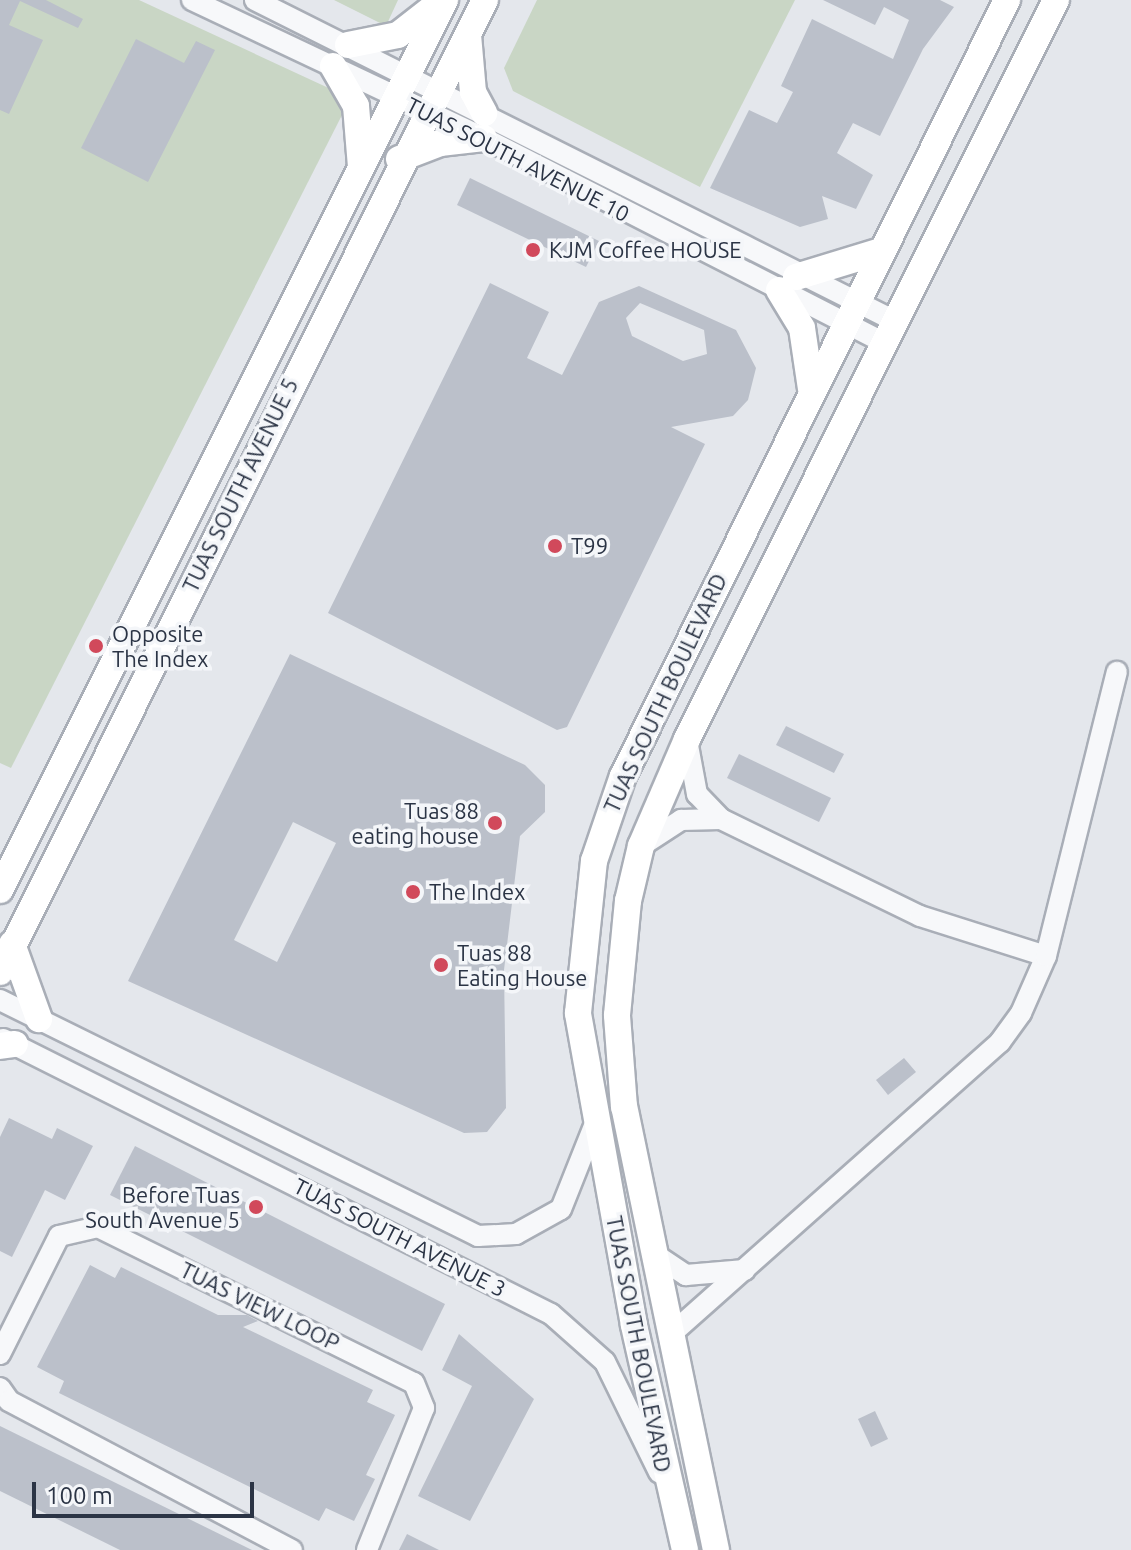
<!DOCTYPE html>
<style>
body{margin:0}
#map{position:relative;width:1131px;height:1550px;overflow:hidden;background:#e4e7ec;font-family:Ubuntu,sans-serif}
div>[style]{position:absolute}
[style*='--x']{left:calc(var(--x)*1px);top:calc(var(--y)*1px);width:calc(var(--w)*1px);rotate:calc(var(--a)*1deg)}
.green>*{inset:0;background:#c9d6c5}
.building>*{inset:0;background:#bbc0ca}
.roads{filter:drop-shadow(2px 0 #a9aeb7) drop-shadow(-2px 0 #a9aeb7) drop-shadow(0 2px #a9aeb7) drop-shadow(0 -2px #a9aeb7)}
.minor>*{height:20px;margin:-10px;padding:0 10px;transform-origin:10px;border-radius:10px;background:#f7f8fa}
.major>*{height:26px;margin:-13px;padding:0 13px;transform-origin:13px;border-radius:13px;background:#fff}
.dots>*{width:22px;height:22px;translate:-50% -50%;box-sizing:border-box;border:4px solid #f4f6f9;border-radius:50%}
span{translate:-50% -50%;white-space:nowrap;text-align:center;line-height:1.15;-webkit-text-stroke:7px #f4f6f9;paint-order:stroke}
.street-label{font-size:22px;color:#2b3445}
.poi-label{font-size:22px;color:#2b3445}
.left{translate:0 -50%;text-align:left}
.right{translate:-100% -50%;text-align:right}
.scale{position:absolute;left:32px;top:1482px;width:222px;height:36px;box-sizing:border-box;border:4px solid #2b3445;border-top:0;padding-left:10px;font-size:24px;line-height:28px;white-space:nowrap;color:#2b3445;-webkit-text-stroke:6px #f4f6f9;paint-order:stroke}
</style>
<div id="map">
<div class="green">
<i style="clip-path:polygon(0 0,139px 0,335px 91px,342px 115px,11px 768px,0 763px)"></i>
<i style="clip-path:polygon(334px 0,398px 0,386px 26px)"></i>
<i style="clip-path:polygon(537px 0,795px 0,700px 187px,513px 91px,504px 68px)"></i>
</div>
<div class="building">
<i style="clip-path:polygon(0 0,46px 0,83px 19px,78px 28px,20px 1px,9px 25px,43px 40px,9px 114px,0 110px)"></i>
<i style="clip-path:polygon(823px 0,940px 0,954px 7px,923px 49px,880px 136px,853px 123px,837px 153px,873px 175px,856px 209px,822px 196px,828px 219px,800px 227px,710px 188px,749px 110px,777px 123px,793px 92px,781px 86px,812px 19px,893px 59px,909px 20px,884px 7px,875px 25px)"></i>
<i style="clip-path:polygon(136px 39px,184px 63px,196px 41px,215px 50px,148px 182px,81px 148px)"></i>
<i style="clip-path:polygon(470px 178px,599px 241px,586px 267px,457px 205px)"></i>
<i style="clip-path:polygon(evenodd,490px 283px,549px 312px,527px 358px,562px 375px,599px 302px,639px 286px,736px 330px,756px 368px,748px 400px,733px 416px,671px 427px,705px 444px,567px 727px,557px 730px,328px 613px,490px 283px,640px 303px,704px 330px,707px 354px,683px 361px,632px 336px,626px 318px,640px 303px)"></i>
<i style="clip-path:polygon(evenodd,290px 654px,525px 765px,545px 785px,545px 812px,520px 836px,504px 970px,506px 1108px,487px 1132px,464px 1133px,128px 981px,290px 654px,293px 822px,336px 843px,277px 962px,234px 940px,293px 822px)"></i>
<i style="clip-path:polygon(786px 726px,844px 754px,834px 773px,776px 745px)"></i>
<i style="clip-path:polygon(739px 754px,831px 798px,819px 822px,727px 778px)"></i>
<i style="clip-path:polygon(904px 1058px,916px 1072px,888px 1095px,876px 1080px)"></i>
<i style="clip-path:polygon(9px 1118px,52px 1139px,57px 1128px,93px 1146px,65px 1200px,45px 1190px,12px 1257px,0 1251px,0 1137px)"></i>
<i style="clip-path:polygon(135px 1146px,445px 1304px,422px 1351px,110px 1195px)"></i>
<i style="clip-path:polygon(90px 1265px,115px 1278px,121px 1267px,218px 1315px,247px 1315px,258px 1321px,243px 1327px,373px 1390px,367px 1402px,395px 1415px,366px 1475px,375px 1479px,354px 1521px,326px 1508px,319px 1521px,59px 1393px,64px 1381px,37px 1367px)"></i>
<i style="clip-path:polygon(459px 1334px,534px 1399px,470px 1521px,418px 1496px,472px 1386px,442px 1370px)"></i>
<i style="clip-path:polygon(875px 1411px,888px 1439px,871px 1447px,858px 1419px)"></i>
<i style="clip-path:polygon(0 1426px,120px 1485px,252px 1550px,120px 1550px,0 1491px)"></i>
<i style="clip-path:polygon(407px 1534px,439px 1550px,399px 1550px)"></i>
</div>
<div class="roads">
<div class="minor">
<i style="--x:192;--y:0;--w:323;--a:25.3"></i>
<i style="--x:484;--y:138;--w:452;--a:27.1"></i>
<i style="--x:255;--y:0;--w:718;--a:26.64"></i>
<i style="--x:687;--y:740;--w:55;--a:79.5"></i>
<i style="--x:697;--y:794;--w:35;--a:46"></i>
<i style="--x:721;--y:819;--w:221;--a:26"></i>
<i style="--x:920;--y:916;--w:132;--a:17.6"></i>
<i style="--x:641;--y:846;--w:48;--a:-33"></i>
<i style="--x:681;--y:820;--w:40;--a:-1.4"></i>
<i style="--x:0;--y:1000;--w:533;--a:26.28"></i>
<i style="--x:478;--y:1236;--w:38;--a:-3"></i>
<i style="--x:516;--y:1234;--w:51;--a:-29.1"></i>
<i style="--x:561;--y:1209;--w:95;--a:-68.3"></i>
<i style="--x:3;--y:1039;--w:613;--a:26.65"></i>
<i style="--x:551;--y:1314;--w:72;--a:41.6"></i>
<i style="--x:605;--y:1362;--w:123;--a:63.9"></i>
<i style="--x:656;--y:1255;--w:36;--a:34"></i>
<i style="--x:686;--y:1275;--w:59;--a:-4.8"></i>
<i style="--x:669;--y:1336;--w:443;--a:-41.6"></i>
<i style="--x:1000;--y:1042;--w:36;--a:-54"></i>
<i style="--x:1021;--y:1013;--w:62;--a:-66.3"></i>
<i style="--x:1046;--y:956;--w:293;--a:-76"></i>
<i style="--x:0;--y:1354;--w:132;--a:-63.4"></i>
<i style="--x:59;--y:1236;--w:40;--a:-13"></i>
<i style="--x:98;--y:1227;--w:352;--a:26.3"></i>
<i style="--x:414;--y:1383;--w:27;--a:68"></i>
<i style="--x:424;--y:1408;--w:153;--a:111.9"></i>
<i style="--x:0;--y:1388;--w:16;--a:55"></i>
<i style="--x:9;--y:1401;--w:320;--a:27.8"></i>
</div>
<div class="major">
<i style="--x:468;--y:35;--w:57;--a:85"></i>
<i style="--x:473;--y:92;--w:24;--a:62"></i>
<i style="--x:348;--y:45;--w:51;--a:-11.3"></i>
<i style="--x:398;--y:35;--w:52;--a:-38"></i>
<i style="--x:333;--y:66;--w:46;--a:60.1"></i>
<i style="--x:356;--y:106;--w:61;--a:85.3"></i>
<i style="--x:399;--y:159;--w:44;--a:-21.3"></i>
<i style="--x:440;--y:143;--w:44;--a:-6.5"></i>
<i style="--x:796;--y:277;--w:89;--a:-17"></i>
<i style="--x:779;--y:290;--w:44;--a:58.8"></i>
<i style="--x:802;--y:328;--w:62;--a:81.6"></i>
<i style="--x:0;--y:890;--w:995;--a:-63.43"></i>
<i style="--x:12;--y:944;--w:80;--a:70.2"></i>
<i style="--x:0;--y:972;--w:1086;--a:-63.48"></i>
<i style="--x:0;--y:1046;--w:15;--a:-8"></i>
<i style="--x:685;--y:1550;--w:231;--a:-102.8"></i>
<i style="--x:634;--y:1325;--w:317;--a:-100.2"></i>
<i style="--x:578;--y:1013;--w:153;--a:-84"></i>
<i style="--x:594;--y:861;--w:90;--a:-71.2"></i>
<i style="--x:623;--y:776;--w:866;--a:-63.67"></i>
<i style="--x:716;--y:1550;--w:452;--a:-101.7"></i>
<i style="--x:624;--y:1107;--w:92;--a:-94.4"></i>
<i style="--x:617;--y:1015;--w:115;--a:-84.5"></i>
<i style="--x:628;--y:901;--w:57;--a:-76.7"></i>
<i style="--x:641;--y:846;--w:116;--a:-66.7"></i>
<i style="--x:687;--y:739;--w:826;--a:-63.47"></i>
</div>
</div>
<div class="dots">
<i style="left:533px;top:250px;background:#d1495b"></i>
<i style="left:555px;top:546px;background:#d1495b"></i>
<i style="left:96px;top:646px;background:#d1495b"></i>
<i style="left:495px;top:823px;background:#d1495b"></i>
<i style="left:413px;top:892px;background:#d1495b"></i>
<i style="left:441px;top:965px;background:#d1495b"></i>
<i style="left:256px;top:1207px;background:#d1495b"></i>
</div>
<div class="street-label">
<span style="left:518px;top:159px;rotate:27deg">TUAS SOUTH AVENUE 10</span>
<span style="left:240px;top:485px;rotate:-64deg">TUAS SOUTH AVENUE 5</span>
<span style="left:665px;top:693px;rotate:-65deg">TUAS SOUTH BOULEVARD</span>
<span style="left:400px;top:1237px;rotate:27deg">TUAS SOUTH AVENUE 3</span>
<span style="left:260px;top:1306px;rotate:26deg">TUAS VIEW LOOP</span>
<span style="left:639px;top:1344px;rotate:79deg">TUAS SOUTH BOULEVARD</span>
</div>
<div class="poi-label">
<span class="left" style="left:549px;top:250px">KJM Coffee HOUSE</span>
<span class="left" style="left:571px;top:546px">T99</span>
<span class="left" style="left:112px;top:646px">Opposite<br>The Index</span>
<span class="right" style="left:479px;top:823px">Tuas 88<br>eating house</span>
<span class="left" style="left:429px;top:892px">The Index</span>
<span class="left" style="left:457px;top:965px">Tuas 88<br>Eating House</span>
<span class="right" style="left:240px;top:1207px">Before Tuas<br>South Avenue 5</span>
</div>
<div class="scale">100 m</div>
</div>
